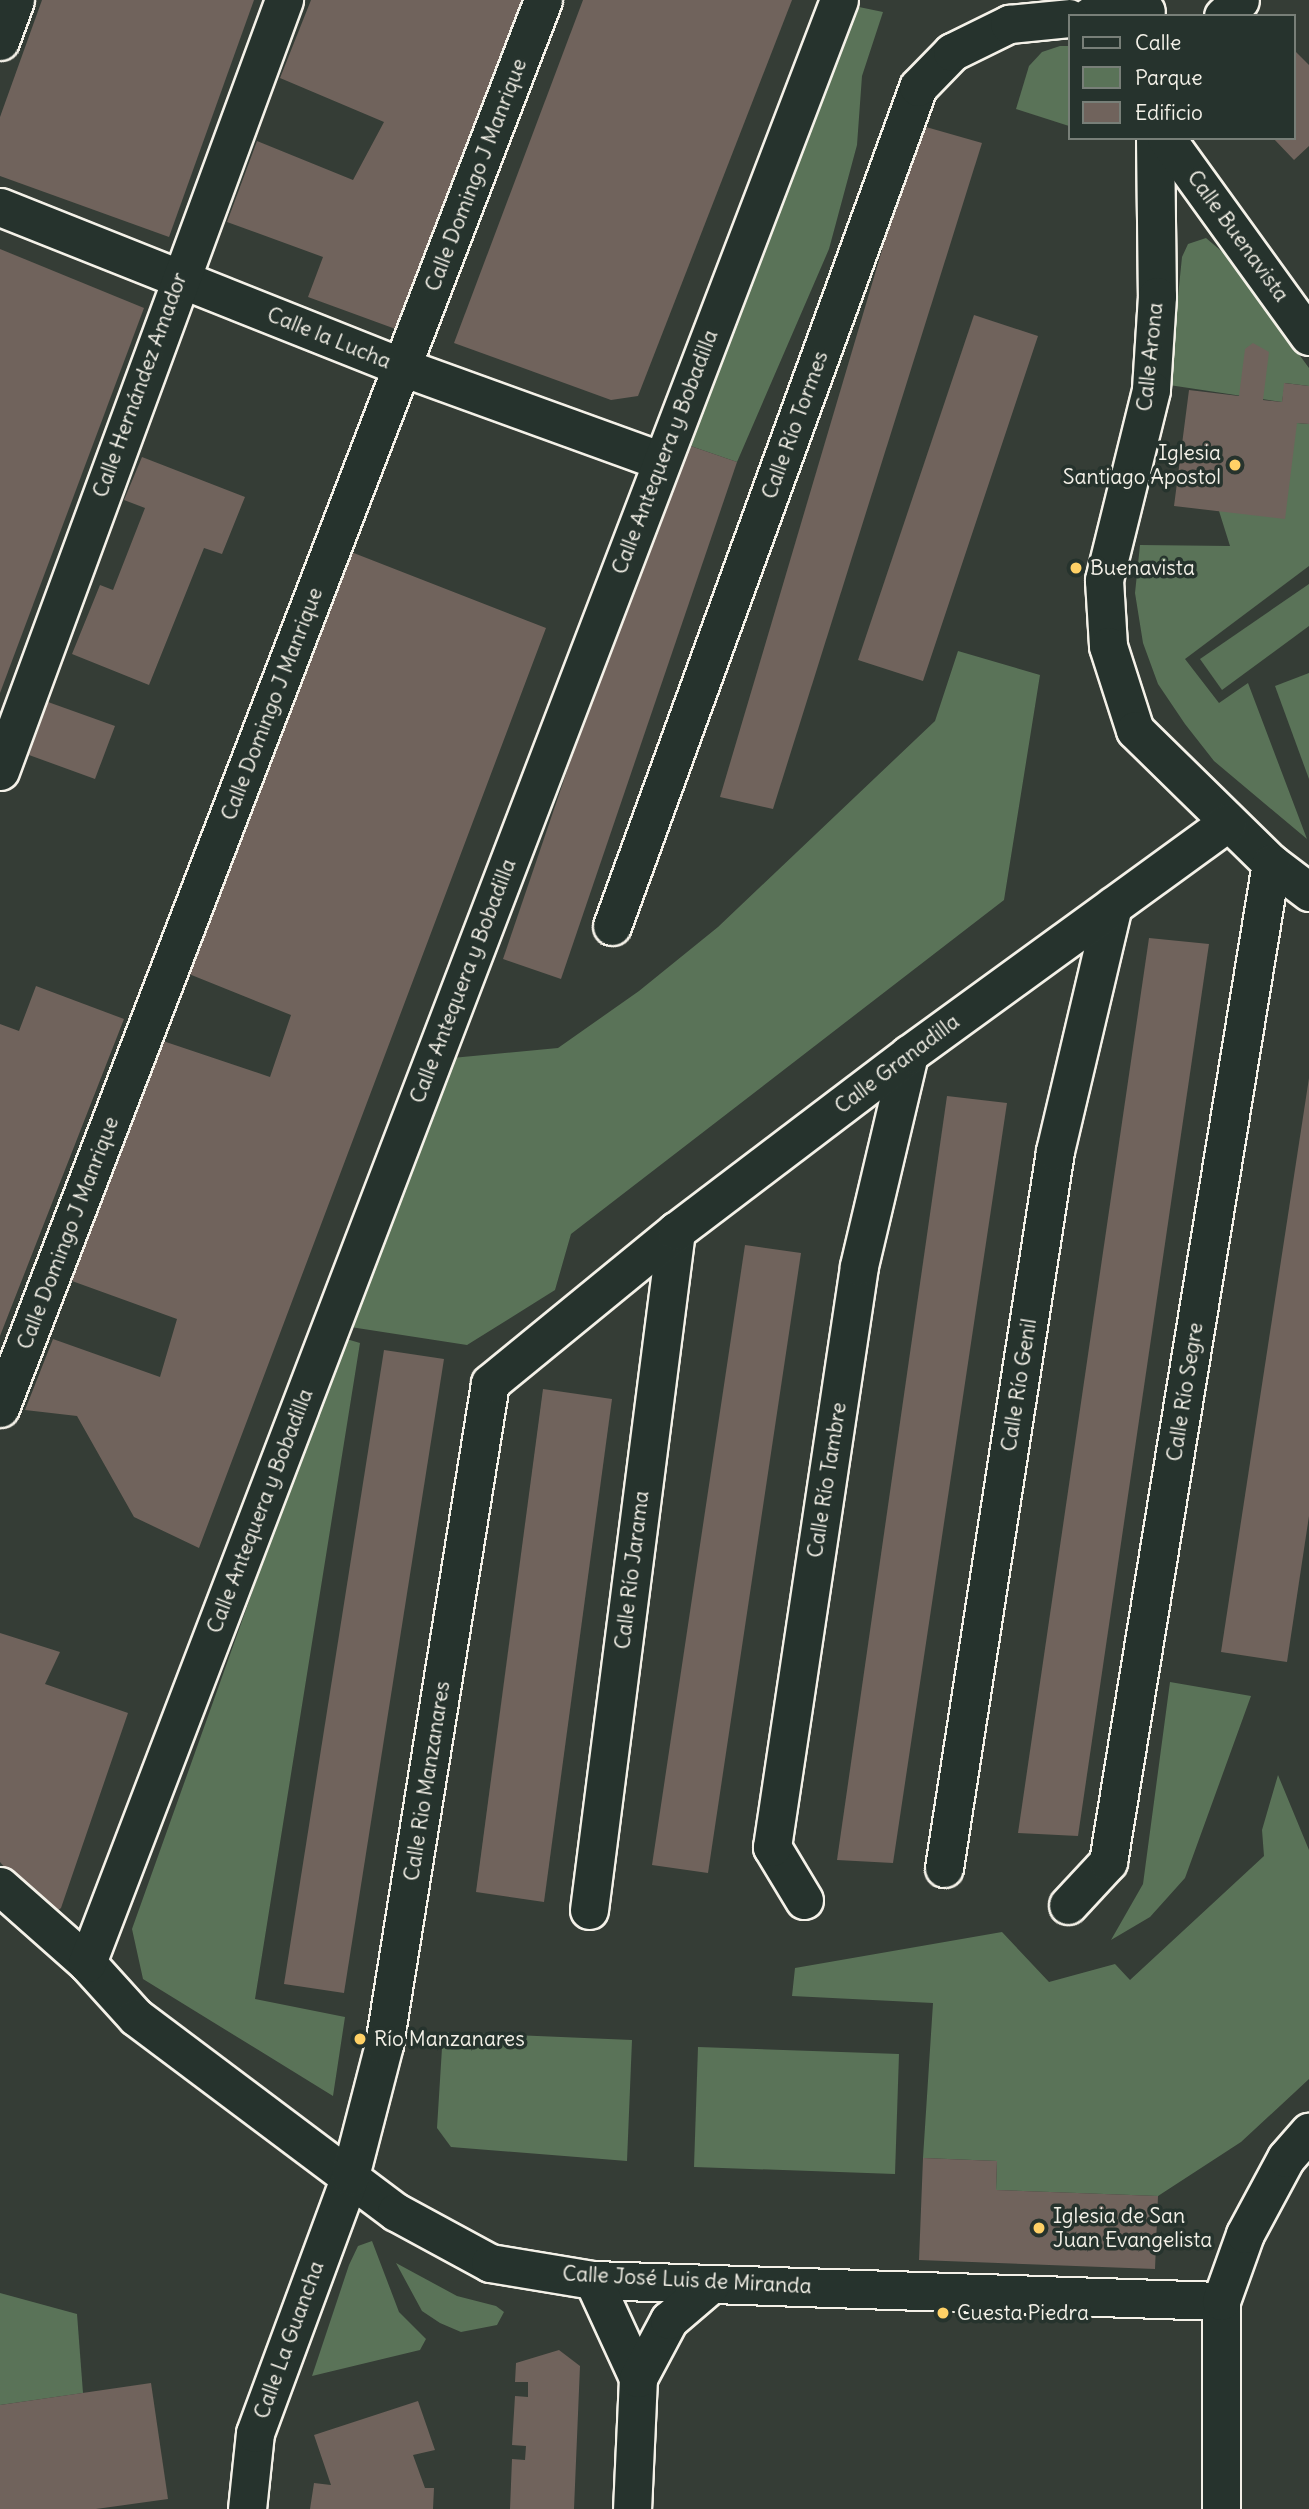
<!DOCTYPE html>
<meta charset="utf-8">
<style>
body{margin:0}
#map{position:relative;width:1309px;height:2509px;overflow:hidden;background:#353d36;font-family:Delius,sans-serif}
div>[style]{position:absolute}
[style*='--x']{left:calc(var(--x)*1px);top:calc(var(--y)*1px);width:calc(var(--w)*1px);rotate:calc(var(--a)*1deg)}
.green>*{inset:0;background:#5a7358}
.building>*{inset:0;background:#70635c}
.roads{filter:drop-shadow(2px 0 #f4f1e8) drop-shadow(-2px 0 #f4f1e8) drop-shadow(0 2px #f4f1e8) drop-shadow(0 -2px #f4f1e8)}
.minor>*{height:37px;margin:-18.5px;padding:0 18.5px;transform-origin:18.5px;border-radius:18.5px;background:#26332d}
.dots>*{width:19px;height:19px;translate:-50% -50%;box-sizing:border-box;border:4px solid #26332d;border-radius:50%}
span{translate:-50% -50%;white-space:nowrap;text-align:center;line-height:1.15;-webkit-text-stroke:7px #26332d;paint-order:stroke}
.street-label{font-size:21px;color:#f4f1e8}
.poi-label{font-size:21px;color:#f4f1e8}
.right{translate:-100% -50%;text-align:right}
.left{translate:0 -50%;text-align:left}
.legend{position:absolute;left:1068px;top:14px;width:228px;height:126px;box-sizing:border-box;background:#26332d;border:2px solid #787f78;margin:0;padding:9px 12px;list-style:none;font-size:21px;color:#f4f1e8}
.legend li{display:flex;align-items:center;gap:14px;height:35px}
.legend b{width:35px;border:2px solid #787f78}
</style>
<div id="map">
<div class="green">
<i style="clip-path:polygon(859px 7px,883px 12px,862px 76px,857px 145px,829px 249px,737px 462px,679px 442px)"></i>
<i style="clip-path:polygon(1060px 46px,1069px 46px,1069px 126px,1016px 109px,1029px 66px,1042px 52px)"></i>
<i style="clip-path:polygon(1206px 238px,1226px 255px,1309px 368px,1309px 386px,1285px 383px,1282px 402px,1169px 385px,1182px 257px,1188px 244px)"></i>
<i style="clip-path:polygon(1297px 423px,1309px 424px,1309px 566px,1185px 659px,1219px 703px,1248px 683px,1307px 839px,1214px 761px,1185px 724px,1158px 684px,1143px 643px,1135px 593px,1140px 545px,1230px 546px,1219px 511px)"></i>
<i style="clip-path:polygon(1309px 584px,1309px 626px,1222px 690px,1200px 659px)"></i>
<i style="clip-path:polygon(958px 651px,1040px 675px,1004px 900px,571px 1234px,555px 1290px,467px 1345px,344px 1326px,452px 1058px,558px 1048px,639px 991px,718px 927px,935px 721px)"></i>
<i style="clip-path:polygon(1309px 673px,1309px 779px,1275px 686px)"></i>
<i style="clip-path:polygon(343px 1338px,360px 1343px,255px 1999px,345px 2017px,333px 2096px,143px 1979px,132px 1929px)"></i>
<i style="clip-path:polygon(1170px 1682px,1251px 1696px,1185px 1878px,1150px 1917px,1111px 1940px,1143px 1884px)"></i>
<i style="clip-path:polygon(1278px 1775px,1309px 1850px,1309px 2079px,1241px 2142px,1158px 2196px,996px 2190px,997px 2161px,923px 2158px,933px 2003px,792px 1996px,795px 1968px,1002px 1932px,1049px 1982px,1115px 1964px,1130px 1980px,1264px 1856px,1262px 1830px)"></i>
<i style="clip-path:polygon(443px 2032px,632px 2040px,627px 2161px,451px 2147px,437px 2128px)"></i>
<i style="clip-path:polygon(698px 2047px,899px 2054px,895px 2174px,694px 2167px)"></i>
<i style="clip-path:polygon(372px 2241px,399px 2312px,426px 2339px,420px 2350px,312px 2376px,349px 2265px,358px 2246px)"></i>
<i style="clip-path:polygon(396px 2263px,457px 2296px,496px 2306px,504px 2312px,497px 2325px,461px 2332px,440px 2323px,422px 2311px)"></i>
<i style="clip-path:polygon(0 2293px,77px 2314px,83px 2393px,0 2405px)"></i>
</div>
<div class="building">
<i style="clip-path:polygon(42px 0,254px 0,169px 237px,0 176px,0 117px)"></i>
<i style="clip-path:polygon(311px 0,533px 0,401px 331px,308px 297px,323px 257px,227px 222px,257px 141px,353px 180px,384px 122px,280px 78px)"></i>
<i style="clip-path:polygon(583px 0,792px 0,638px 396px,611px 400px,454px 343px)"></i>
<i style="clip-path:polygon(1293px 49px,1309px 65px,1309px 146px,1294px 160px,1273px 138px,1293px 138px)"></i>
<i style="clip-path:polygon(919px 125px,982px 143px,773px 809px,720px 797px)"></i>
<i style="clip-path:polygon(0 249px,144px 308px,0 693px)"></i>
<i style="clip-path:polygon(974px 315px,1038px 336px,923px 681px,858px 660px)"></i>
<i style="clip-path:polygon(1253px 343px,1269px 352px,1263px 400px,1282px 402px,1284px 383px,1309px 386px,1309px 424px,1297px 423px,1285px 519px,1174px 506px,1189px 390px,1239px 396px,1245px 349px)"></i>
<i style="clip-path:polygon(679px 442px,737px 462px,561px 979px,503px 959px)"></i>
<i style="clip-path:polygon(142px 457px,245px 497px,222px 554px,204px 548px,149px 685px,72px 654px,100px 585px,113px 590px,145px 508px,124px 500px)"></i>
<i style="clip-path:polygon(346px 550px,546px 628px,199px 1548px,134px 1517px,77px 1416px,25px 1410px,53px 1339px,160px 1377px,177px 1319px,72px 1281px,163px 1041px,270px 1077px,291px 1015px,184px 972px)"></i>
<i style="clip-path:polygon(48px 702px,115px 726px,95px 779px,29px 755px)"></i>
<i style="clip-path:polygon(1149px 938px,1209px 944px,1078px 1836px,1018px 1833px)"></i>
<i style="clip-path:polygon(36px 986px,124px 1019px,0 1336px,0 1024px,19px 1031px)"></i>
<i style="clip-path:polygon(1309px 1078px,1309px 1516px,1287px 1662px,1221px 1652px)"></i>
<i style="clip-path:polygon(947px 1096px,1007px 1103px,893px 1863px,837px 1860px)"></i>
<i style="clip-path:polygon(745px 1245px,801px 1253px,708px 1873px,652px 1865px)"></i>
<i style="clip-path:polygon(384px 1350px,444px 1359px,344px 1993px,284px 1984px)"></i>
<i style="clip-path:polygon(543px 1389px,612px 1399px,544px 1902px,476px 1892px)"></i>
<i style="clip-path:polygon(0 1633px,60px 1652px,45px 1684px,128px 1713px,61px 1908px,48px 1918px,0 1862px)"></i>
<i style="clip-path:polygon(923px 2158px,997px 2161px,996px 2190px,1158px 2196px,1155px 2269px,919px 2260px)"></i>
<i style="clip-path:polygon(559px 2350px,580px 2366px,574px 2509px,510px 2509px,512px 2459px,525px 2460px,526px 2446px,512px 2445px,515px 2396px,528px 2397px,528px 2382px,515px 2382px,516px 2363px)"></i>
<i style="clip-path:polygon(151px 2383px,168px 2499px,96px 2509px,0 2509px,0 2405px)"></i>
<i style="clip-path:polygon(418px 2401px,435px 2450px,413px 2455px,425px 2488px,434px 2488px,433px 2509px,310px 2509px,314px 2483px,331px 2485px,314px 2435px)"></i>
</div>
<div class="roads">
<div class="minor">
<i style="--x:1090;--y:16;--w:56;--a:-5.1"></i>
<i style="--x:1223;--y:16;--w:23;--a:-43"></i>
<i style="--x:0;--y:41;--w:44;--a:-69.9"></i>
<i style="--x:1155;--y:138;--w:158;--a:89.3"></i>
<i style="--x:1157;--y:296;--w:94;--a:93.7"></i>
<i style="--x:1151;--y:390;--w:196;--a:103.9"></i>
<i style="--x:1104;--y:580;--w:66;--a:86.5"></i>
<i style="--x:1108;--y:646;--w:88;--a:72.2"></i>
<i style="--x:1135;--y:730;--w:190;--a:44.4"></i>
<i style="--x:1271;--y:863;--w:48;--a:37.3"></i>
<i style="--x:1166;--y:138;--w:244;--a:54.2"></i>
<i style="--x:0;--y:207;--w:433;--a:21.7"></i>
<i style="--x:402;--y:367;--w:276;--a:19.9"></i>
<i style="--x:0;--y:771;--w:822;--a:-69.78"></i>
<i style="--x:612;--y:926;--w:893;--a:-69.96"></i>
<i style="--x:918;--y:87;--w:49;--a:-45.8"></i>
<i style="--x:952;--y:52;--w:64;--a:-26.2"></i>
<i style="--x:1009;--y:24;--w:60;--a:-5.7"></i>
<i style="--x:0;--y:1408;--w:1509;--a:-68.91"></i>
<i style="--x:944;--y:1868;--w:726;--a:-81.2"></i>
<i style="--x:1055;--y:1151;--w:252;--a:-76.7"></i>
<i style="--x:0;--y:1886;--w:116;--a:41.5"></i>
<i style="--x:87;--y:1963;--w:73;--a:47.8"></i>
<i style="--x:136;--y:2017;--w:325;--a:36.9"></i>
<i style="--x:396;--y:2212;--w:107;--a:28.5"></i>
<i style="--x:490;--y:2263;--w:104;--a:9.4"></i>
<i style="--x:593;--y:2280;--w:628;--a:1.92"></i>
<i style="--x:804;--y:1900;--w:62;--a:-121.1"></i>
<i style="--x:772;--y:1847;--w:587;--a:-81.48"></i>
<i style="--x:859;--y:1266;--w:218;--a:-76.7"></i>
<i style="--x:1068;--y:1905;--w:59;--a:-47.1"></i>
<i style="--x:1108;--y:1862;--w:1012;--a:-80.73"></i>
<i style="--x:589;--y:1910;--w:685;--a:-82.7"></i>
<i style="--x:87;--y:1963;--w:2102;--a:-69.04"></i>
<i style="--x:593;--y:2280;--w:108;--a:65.3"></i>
<i style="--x:638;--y:2378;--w:131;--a:92.6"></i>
<i style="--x:638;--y:2378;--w:66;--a:-61.9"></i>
<i style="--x:669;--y:2320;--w:55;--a:-40.6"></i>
<i style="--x:247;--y:2509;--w:76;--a:-84"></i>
<i style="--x:255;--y:2433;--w:274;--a:-69.7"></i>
<i style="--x:350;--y:2176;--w:135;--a:-75.5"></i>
<i style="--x:384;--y:2045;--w:670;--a:-80.9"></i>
<i style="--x:490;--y:1383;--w:240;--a:-39.3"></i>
<i style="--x:676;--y:1231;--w:293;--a:-37.2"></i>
<i style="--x:909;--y:1054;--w:394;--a:-36"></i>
<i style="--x:1221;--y:2509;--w:208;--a:-90"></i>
<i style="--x:1221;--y:2301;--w:71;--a:-70.3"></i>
<i style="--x:1245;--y:2234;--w:86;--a:-61.7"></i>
<i style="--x:1286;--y:2158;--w:35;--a:-49"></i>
</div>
</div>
<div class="dots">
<i style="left:1235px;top:465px;background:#ffd166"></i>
<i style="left:1076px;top:568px;background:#ffd166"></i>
<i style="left:360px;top:2039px;background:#ffd166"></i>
<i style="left:1039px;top:2228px;background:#ffd166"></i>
<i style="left:943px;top:2313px;background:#ffd166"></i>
</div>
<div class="street-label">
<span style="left:476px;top:175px;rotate:-69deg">Calle Domingo J Manrique</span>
<span style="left:1238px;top:236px;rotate:54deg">Calle Buenavista</span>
<span style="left:329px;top:338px;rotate:22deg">Calle la Lucha</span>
<span style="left:1150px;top:357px;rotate:-84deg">Calle Arona</span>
<span style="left:140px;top:385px;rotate:-70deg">Calle Hernández Amador</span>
<span style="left:795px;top:425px;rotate:-70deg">Calle Río Tormes</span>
<span style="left:665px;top:452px;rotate:-69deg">Calle Antequera y Bobadilla</span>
<span style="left:272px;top:704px;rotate:-69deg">Calle Domingo J Manrique</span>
<span style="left:463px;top:981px;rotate:-69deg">Calle Antequera y Bobadilla</span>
<span style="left:897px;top:1064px;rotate:-37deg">Calle Granadilla</span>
<span style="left:68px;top:1233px;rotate:-69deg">Calle Domingo J Manrique</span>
<span style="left:1019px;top:1385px;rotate:-81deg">Calle Río Genil</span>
<span style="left:1185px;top:1392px;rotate:-81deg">Calle Río Segre</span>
<span style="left:827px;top:1480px;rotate:-81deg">Calle Río Tambre</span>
<span style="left:260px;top:1511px;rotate:-69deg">Calle Antequera y Bobadilla</span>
<span style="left:632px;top:1570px;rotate:-83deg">Calle Río Jarama</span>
<span style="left:427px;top:1781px;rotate:-81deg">Calle Rio Manzanares</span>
<span style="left:687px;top:2280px;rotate:3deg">Calle José Luis de Miranda</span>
<span style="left:289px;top:2340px;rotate:-70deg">Calle La Guancha</span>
</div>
<div class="poi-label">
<span class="right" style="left:1221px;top:465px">Iglesia<br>Santiago Apostol</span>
<span class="left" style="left:1090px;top:568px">Buenavista</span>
<span class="left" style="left:374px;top:2039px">Río Manzanares</span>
<span class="left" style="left:1053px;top:2228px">Iglesia de San<br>Juan Evangelista</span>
<span class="left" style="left:957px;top:2313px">Cuesta Piedra</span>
</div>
<ul class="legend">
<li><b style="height:9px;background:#26332d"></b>Calle</li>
<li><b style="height:19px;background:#5a7358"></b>Parque</li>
<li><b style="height:19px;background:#70635c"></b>Edificio</li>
</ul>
</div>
